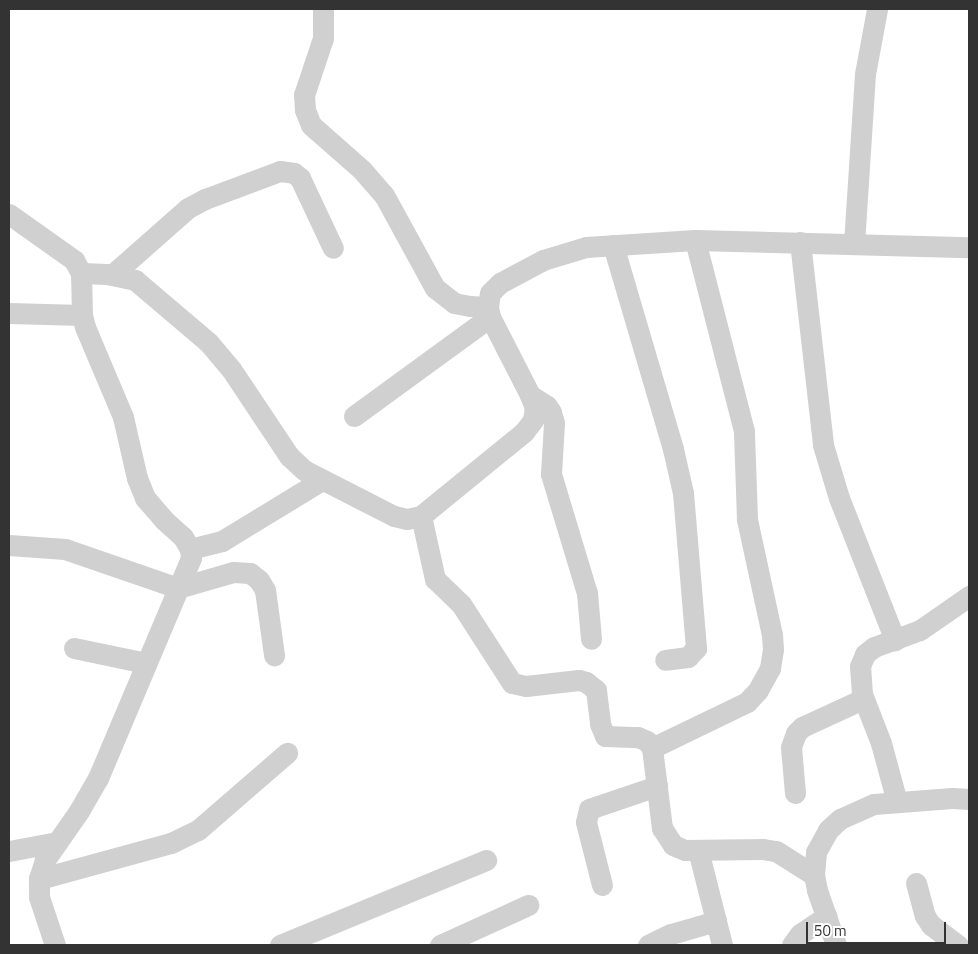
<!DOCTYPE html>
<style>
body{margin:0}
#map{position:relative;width:978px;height:954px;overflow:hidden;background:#fff;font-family:"Titillium Web",sans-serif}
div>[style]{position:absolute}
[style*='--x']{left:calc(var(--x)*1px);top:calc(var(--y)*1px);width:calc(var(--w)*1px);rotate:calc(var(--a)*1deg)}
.street>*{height:21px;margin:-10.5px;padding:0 10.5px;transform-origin:10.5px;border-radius:10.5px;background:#d0d0d0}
span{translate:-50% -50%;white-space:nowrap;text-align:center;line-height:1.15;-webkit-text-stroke:5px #fff;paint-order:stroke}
.frame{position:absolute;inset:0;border:10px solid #333;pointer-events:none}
.scale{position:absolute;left:806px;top:922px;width:140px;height:22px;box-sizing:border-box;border:2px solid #333;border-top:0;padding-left:6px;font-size:15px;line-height:18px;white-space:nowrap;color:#333;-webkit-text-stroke:4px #fff;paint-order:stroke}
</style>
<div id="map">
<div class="street">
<i style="--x:323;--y:9;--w:29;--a:90"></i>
<i style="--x:323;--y:38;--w:60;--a:108.4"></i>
<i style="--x:304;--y:95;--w:15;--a:86"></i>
<i style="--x:305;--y:110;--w:16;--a:68"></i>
<i style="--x:311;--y:125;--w:68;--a:41.4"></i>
<i style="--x:362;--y:170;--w:33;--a:49"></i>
<i style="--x:384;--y:195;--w:106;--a:61.3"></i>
<i style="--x:435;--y:288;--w:24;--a:38"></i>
<i style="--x:454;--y:303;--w:16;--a:11"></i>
<i style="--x:470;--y:306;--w:18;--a:3"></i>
<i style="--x:9;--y:214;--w:80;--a:35.3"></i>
<i style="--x:74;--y:260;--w:15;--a:62"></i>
<i style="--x:81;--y:273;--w:42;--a:88.6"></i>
<i style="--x:82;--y:315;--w:12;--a:76"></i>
<i style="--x:85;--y:327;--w:98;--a:67.1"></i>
<i style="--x:123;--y:417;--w:63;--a:77.1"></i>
<i style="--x:137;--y:478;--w:22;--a:68"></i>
<i style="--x:145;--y:498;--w:29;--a:49"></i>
<i style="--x:164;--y:520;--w:25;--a:42"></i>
<i style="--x:183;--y:537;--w:14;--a:60"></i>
<i style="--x:190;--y:549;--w:9;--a:84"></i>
<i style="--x:191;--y:558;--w:239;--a:112.9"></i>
<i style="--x:98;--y:778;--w:38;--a:120"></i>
<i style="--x:79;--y:811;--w:60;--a:124.8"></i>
<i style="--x:45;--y:860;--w:20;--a:108"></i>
<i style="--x:39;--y:879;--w:18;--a:90"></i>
<i style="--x:39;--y:897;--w:51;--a:71.6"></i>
<i style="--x:800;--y:242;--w:204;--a:83.5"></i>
<i style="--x:823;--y:445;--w:55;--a:73.2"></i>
<i style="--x:839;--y:498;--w:153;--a:68.5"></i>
<i style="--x:854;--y:244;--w:170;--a:-86.3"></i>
<i style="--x:865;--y:74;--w:66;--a:-79.5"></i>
<i style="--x:613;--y:245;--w:213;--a:73.6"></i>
<i style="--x:673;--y:449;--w:45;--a:77.2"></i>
<i style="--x:683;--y:493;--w:156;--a:85.2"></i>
<i style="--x:696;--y:648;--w:12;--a:132"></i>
<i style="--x:688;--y:657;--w:23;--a:173"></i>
<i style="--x:81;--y:273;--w:26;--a:2"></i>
<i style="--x:107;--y:274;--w:29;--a:12"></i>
<i style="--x:135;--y:280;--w:97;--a:40.4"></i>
<i style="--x:209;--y:343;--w:34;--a:50"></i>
<i style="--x:231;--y:369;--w:105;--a:56.3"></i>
<i style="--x:289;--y:456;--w:21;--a:43"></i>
<i style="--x:304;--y:470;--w:101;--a:27.1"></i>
<i style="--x:394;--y:516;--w:13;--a:13"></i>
<i style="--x:407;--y:519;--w:14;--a:-12"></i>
<i style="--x:421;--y:516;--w:133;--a:-39.2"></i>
<i style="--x:524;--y:432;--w:15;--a:-53"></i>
<i style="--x:533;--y:420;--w:12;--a:-81"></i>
<i style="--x:535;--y:408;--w:14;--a:-111"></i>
<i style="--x:530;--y:395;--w:88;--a:-117.1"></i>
<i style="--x:490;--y:317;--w:10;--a:-101"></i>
<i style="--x:488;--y:307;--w:14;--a:-82"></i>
<i style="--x:490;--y:293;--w:14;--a:-45"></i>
<i style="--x:500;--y:283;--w:49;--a:-28.1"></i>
<i style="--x:543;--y:260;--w:45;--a:-16.8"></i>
<i style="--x:586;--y:247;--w:109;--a:-3.7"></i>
<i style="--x:695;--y:240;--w:274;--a:1.5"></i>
<i style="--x:112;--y:275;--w:101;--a:-41.4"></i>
<i style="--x:188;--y:208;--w:19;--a:-28"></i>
<i style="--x:205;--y:199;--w:80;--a:-20.5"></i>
<i style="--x:280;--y:171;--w:14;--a:8"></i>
<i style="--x:294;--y:173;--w:8;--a:40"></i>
<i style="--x:300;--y:178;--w:77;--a:64.8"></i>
<i style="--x:9;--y:313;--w:73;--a:1.6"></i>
<i style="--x:530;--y:395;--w:20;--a:33"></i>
<i style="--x:547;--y:406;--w:7;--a:56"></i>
<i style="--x:551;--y:412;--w:11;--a:75"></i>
<i style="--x:554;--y:423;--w:51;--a:93.4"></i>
<i style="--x:551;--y:474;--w:124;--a:73.2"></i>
<i style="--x:587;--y:593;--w:46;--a:85"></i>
<i style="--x:354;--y:416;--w:168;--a:-36.1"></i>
<i style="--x:421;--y:516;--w:65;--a:77.5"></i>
<i style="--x:435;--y:579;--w:36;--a:44"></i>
<i style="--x:461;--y:604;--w:94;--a:57.2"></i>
<i style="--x:512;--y:683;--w:14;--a:12"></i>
<i style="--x:526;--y:686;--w:53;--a:-6.5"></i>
<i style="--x:579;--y:680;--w:7;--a:16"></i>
<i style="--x:586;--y:682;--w:13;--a:39"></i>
<i style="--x:596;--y:690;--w:34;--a:83"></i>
<i style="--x:600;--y:724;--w:13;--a:67"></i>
<i style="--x:605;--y:736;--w:33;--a:2"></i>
<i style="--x:638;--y:737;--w:10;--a:24"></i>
<i style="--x:647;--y:741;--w:9;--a:54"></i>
<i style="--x:652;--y:748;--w:81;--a:82.9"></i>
<i style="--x:662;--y:828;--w:20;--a:57"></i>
<i style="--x:673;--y:845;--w:13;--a:23"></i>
<i style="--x:685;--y:850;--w:78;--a:-0.7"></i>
<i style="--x:763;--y:849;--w:13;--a:9"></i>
<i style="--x:776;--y:851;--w:45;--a:32.3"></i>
<i style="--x:9;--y:545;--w:56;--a:4.1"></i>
<i style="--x:65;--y:549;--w:120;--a:19"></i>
<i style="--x:178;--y:588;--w:57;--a:-16.2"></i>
<i style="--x:233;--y:572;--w:17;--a:3"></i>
<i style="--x:250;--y:573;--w:11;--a:38"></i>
<i style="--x:259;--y:580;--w:12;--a:59"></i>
<i style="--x:265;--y:590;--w:66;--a:82.1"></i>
<i style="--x:190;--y:549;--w:33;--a:-14"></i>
<i style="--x:222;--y:541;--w:117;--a:-31.4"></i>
<i style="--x:74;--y:648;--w:74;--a:11.8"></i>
<i style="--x:652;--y:748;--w:106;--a:-25.8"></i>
<i style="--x:747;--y:702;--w:16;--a:-47"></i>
<i style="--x:758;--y:690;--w:25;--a:-61"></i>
<i style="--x:770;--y:668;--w:19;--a:-81"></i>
<i style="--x:773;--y:649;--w:14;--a:-94"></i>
<i style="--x:772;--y:635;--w:119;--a:-102.2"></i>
<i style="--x:747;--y:519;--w:88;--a:-92"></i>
<i style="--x:744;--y:431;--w:197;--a:-104.4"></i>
<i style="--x:795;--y:793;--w:46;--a:-95"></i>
<i style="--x:791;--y:747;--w:15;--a:-70"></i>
<i style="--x:796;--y:733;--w:8;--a:-45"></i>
<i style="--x:802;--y:727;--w:67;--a:-24.7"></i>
<i style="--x:897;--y:802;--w:61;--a:-105.2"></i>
<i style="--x:881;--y:743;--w:53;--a:-111.2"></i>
<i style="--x:862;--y:694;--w:28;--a:-94"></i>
<i style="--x:860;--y:666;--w:13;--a:-67"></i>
<i style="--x:865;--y:654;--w:11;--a:-38"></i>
<i style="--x:874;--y:647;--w:49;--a:-20.3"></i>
<i style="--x:920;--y:630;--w:60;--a:-34.8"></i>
<i style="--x:698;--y:850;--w:98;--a:75.8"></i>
<i style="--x:9;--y:851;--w:49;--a:-10.6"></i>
<i style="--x:39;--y:879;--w:137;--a:-15.3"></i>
<i style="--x:171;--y:843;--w:30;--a:-26"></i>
<i style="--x:198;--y:830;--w:118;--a:-40.9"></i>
<i style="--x:916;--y:883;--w:34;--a:75"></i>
<i style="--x:925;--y:916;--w:11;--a:56"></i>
<i style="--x:931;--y:925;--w:34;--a:37"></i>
<i style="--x:602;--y:885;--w:65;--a:-104.3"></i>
<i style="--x:586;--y:822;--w:13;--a:-77"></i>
<i style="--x:589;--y:809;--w:72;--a:-18.7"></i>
<i style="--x:280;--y:945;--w:223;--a:-22.4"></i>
<i style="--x:440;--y:945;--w:97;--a:-24.4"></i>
<i style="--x:648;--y:945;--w:25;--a:-26"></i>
<i style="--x:671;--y:934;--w:47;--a:-16.1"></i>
<i style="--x:792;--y:945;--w:14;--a:-54"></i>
<i style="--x:800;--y:934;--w:32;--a:-34"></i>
<i style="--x:836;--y:945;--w:58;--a:-109.1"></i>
<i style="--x:817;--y:890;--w:15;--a:-101"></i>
<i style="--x:814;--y:875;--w:23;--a:-85"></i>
<i style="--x:816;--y:852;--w:25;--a:-61"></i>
<i style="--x:828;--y:830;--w:16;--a:-43"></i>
<i style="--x:840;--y:819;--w:37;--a:-24"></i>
<i style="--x:874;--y:804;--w:78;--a:-4.4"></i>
<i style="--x:952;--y:798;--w:17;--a:3"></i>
</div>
<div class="frame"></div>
<div class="scale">50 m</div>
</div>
